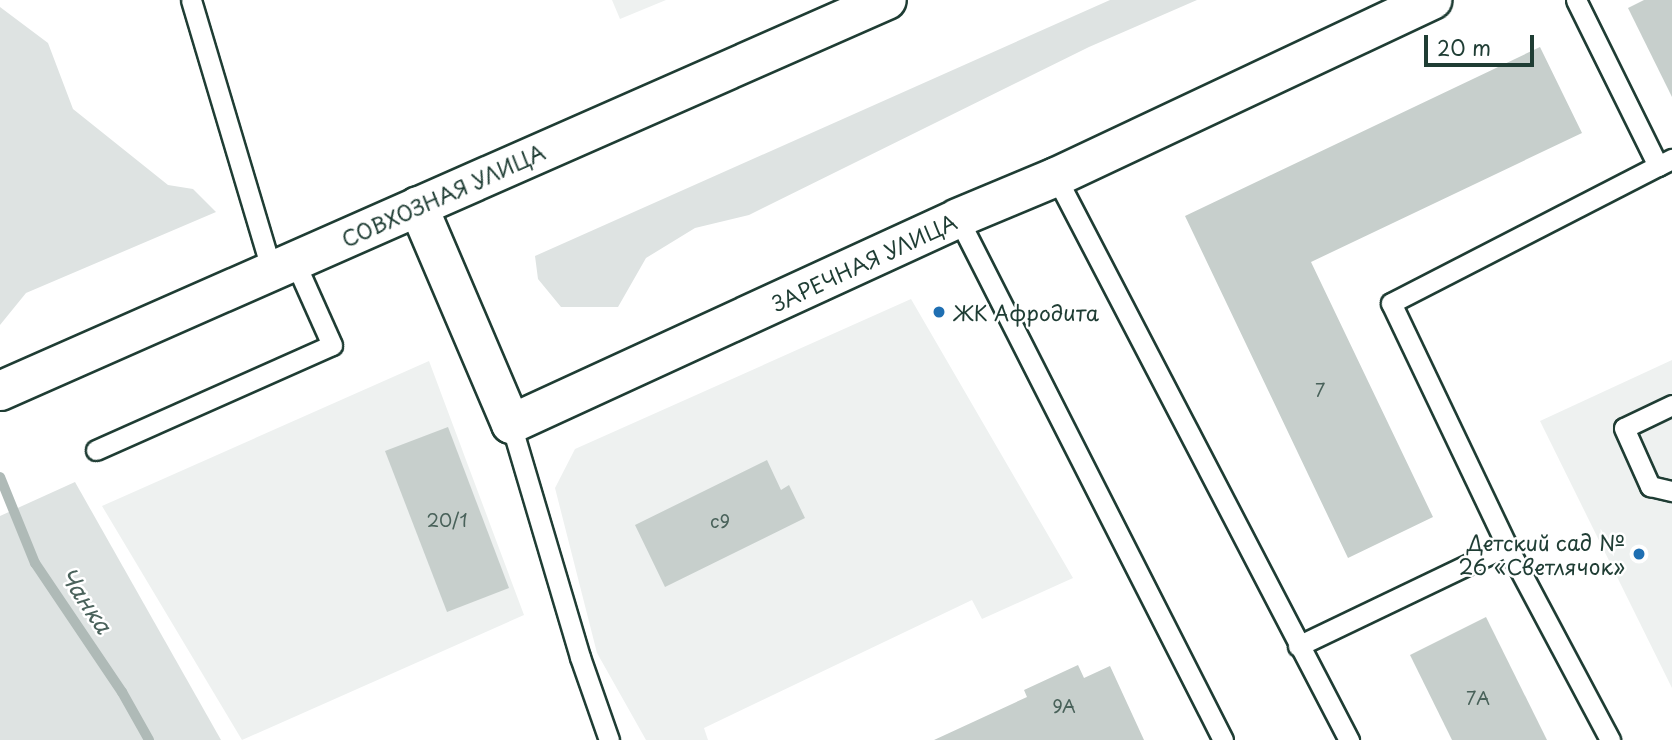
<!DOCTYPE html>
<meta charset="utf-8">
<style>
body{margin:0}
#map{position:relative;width:1672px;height:740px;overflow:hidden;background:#fff;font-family:"Playpen Sans",sans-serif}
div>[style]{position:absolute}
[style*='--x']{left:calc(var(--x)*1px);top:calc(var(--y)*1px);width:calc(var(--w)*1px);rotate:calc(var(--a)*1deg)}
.built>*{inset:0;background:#eef1f0}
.green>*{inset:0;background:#dee3e2}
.stream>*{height:10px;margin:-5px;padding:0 5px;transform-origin:5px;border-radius:5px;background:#afbab7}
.building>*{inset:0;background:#c7cfcc}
.roads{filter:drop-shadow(2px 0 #1f3d34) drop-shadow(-2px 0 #1f3d34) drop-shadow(0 2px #1f3d34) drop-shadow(0 -2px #1f3d34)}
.lane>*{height:19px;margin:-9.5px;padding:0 9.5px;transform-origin:9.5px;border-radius:9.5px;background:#fff}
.street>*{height:38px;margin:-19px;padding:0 19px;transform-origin:19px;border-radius:19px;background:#fff}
.secondary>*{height:38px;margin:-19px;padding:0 19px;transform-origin:19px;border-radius:19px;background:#fff}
.dots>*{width:19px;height:19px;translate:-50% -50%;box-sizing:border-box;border:4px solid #fff;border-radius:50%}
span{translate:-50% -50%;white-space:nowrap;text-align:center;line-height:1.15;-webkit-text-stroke:5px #fff;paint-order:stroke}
.number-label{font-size:18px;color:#49625a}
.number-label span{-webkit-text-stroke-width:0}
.street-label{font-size:21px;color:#1f3d34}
.poi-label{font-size:21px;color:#1f3d34}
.left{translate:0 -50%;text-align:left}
.right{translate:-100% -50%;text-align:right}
.water-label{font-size:23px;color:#4a625b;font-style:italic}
.scale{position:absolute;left:1424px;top:35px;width:110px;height:32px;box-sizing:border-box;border:4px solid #1f3d34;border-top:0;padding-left:9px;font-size:21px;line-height:24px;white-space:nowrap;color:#1f3d34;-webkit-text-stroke:5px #fff;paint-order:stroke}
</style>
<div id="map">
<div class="built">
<i style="clip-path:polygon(612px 0,666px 0,620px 19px)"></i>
<i style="clip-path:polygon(911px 299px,1073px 578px,982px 619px,972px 600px,704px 728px,708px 740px,646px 740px,597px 653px,555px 488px,575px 449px)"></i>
<i style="clip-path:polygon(1672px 360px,1672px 688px,1540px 421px)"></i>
<i style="clip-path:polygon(429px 361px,524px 615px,242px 740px,102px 506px)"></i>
</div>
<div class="green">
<i style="clip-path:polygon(1110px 0,1197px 0,1089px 47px,749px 215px,695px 228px,646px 258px,618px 307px,561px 307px,538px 279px,535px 256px)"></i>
<i style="clip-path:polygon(0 7px,48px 43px,73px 109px,168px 185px,193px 189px,216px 212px,26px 293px,0 325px)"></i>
<i style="clip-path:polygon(75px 482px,221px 740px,0 740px,0 516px)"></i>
</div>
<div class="stream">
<i style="--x:0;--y:477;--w:93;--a:67.9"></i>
<i style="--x:35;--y:563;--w:156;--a:56"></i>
<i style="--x:122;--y:692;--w:55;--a:60.6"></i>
</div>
<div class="building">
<i style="clip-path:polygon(1644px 0,1672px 0,1672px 97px,1628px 8px)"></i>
<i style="clip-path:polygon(1540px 47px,1582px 133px,1311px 262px,1433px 517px,1348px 558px,1185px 216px)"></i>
<i style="clip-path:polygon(448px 427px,509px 588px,447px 612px,385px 451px)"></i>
<i style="clip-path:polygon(767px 460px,781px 490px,789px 485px,805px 518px,665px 587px,635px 525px)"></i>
<i style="clip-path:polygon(1486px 617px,1547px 740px,1452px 740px,1410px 655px)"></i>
<i style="clip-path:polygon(1078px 665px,1084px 678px,1110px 666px,1144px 740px,934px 740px,1027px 697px,1024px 690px)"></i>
</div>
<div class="roads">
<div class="lane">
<i style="--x:191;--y:0;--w:283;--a:73.4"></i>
<i style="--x:1576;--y:0;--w:185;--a:63.7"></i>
<i style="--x:1658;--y:166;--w:16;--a:-27"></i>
<i style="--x:1056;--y:177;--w:635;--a:62.51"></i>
<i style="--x:958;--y:218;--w:585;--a:63.08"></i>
<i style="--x:1672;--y:405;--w:53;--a:154.4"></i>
<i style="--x:1624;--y:428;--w:64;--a:65.9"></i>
<i style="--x:1650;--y:486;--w:23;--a:13"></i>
<i style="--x:511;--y:424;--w:243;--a:73.5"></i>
<i style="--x:580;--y:657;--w:88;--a:70.7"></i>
<i style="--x:96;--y:450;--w:258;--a:-24"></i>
<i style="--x:332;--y:345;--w:93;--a:-114.1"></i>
<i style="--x:1507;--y:546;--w:269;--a:-115.5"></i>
<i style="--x:1391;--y:303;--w:300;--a:-27.2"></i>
<i style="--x:1298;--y:646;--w:232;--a:-25.6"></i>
<i style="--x:1507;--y:546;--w:220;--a:62"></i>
</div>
<div class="street">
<i style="--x:418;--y:206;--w:237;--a:66.9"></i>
<i style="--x:511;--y:424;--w:492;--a:-24.7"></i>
<i style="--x:958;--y:218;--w:106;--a:-22.7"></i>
<i style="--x:1056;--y:177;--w:416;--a:-25.2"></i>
</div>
<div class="secondary">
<i style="--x:0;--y:391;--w:969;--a:-23.79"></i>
</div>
</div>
<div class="dots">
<i style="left:939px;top:312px;background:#1f6fb2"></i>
<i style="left:1639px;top:554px;background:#1f6fb2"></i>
</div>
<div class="number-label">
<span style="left:1320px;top:390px">7</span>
<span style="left:447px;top:520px">20/1</span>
<span style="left:720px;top:521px">с9</span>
<span style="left:1478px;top:698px">7А</span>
<span style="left:1064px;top:706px">9А</span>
</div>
<div class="street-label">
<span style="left:443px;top:195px;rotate:-24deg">СОВХОЗНАЯ УЛИЦА</span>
<span style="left:864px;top:262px;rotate:-25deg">ЗАРЕЧНАЯ УЛИЦА</span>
</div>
<div class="poi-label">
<span class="left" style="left:953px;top:312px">ЖК Афродита</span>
<span class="right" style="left:1625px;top:554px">Детский сад №<br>26 «Светлячок»</span>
</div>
<div class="water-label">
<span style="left:86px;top:600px;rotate:56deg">Чанка</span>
</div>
<div class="scale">20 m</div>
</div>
